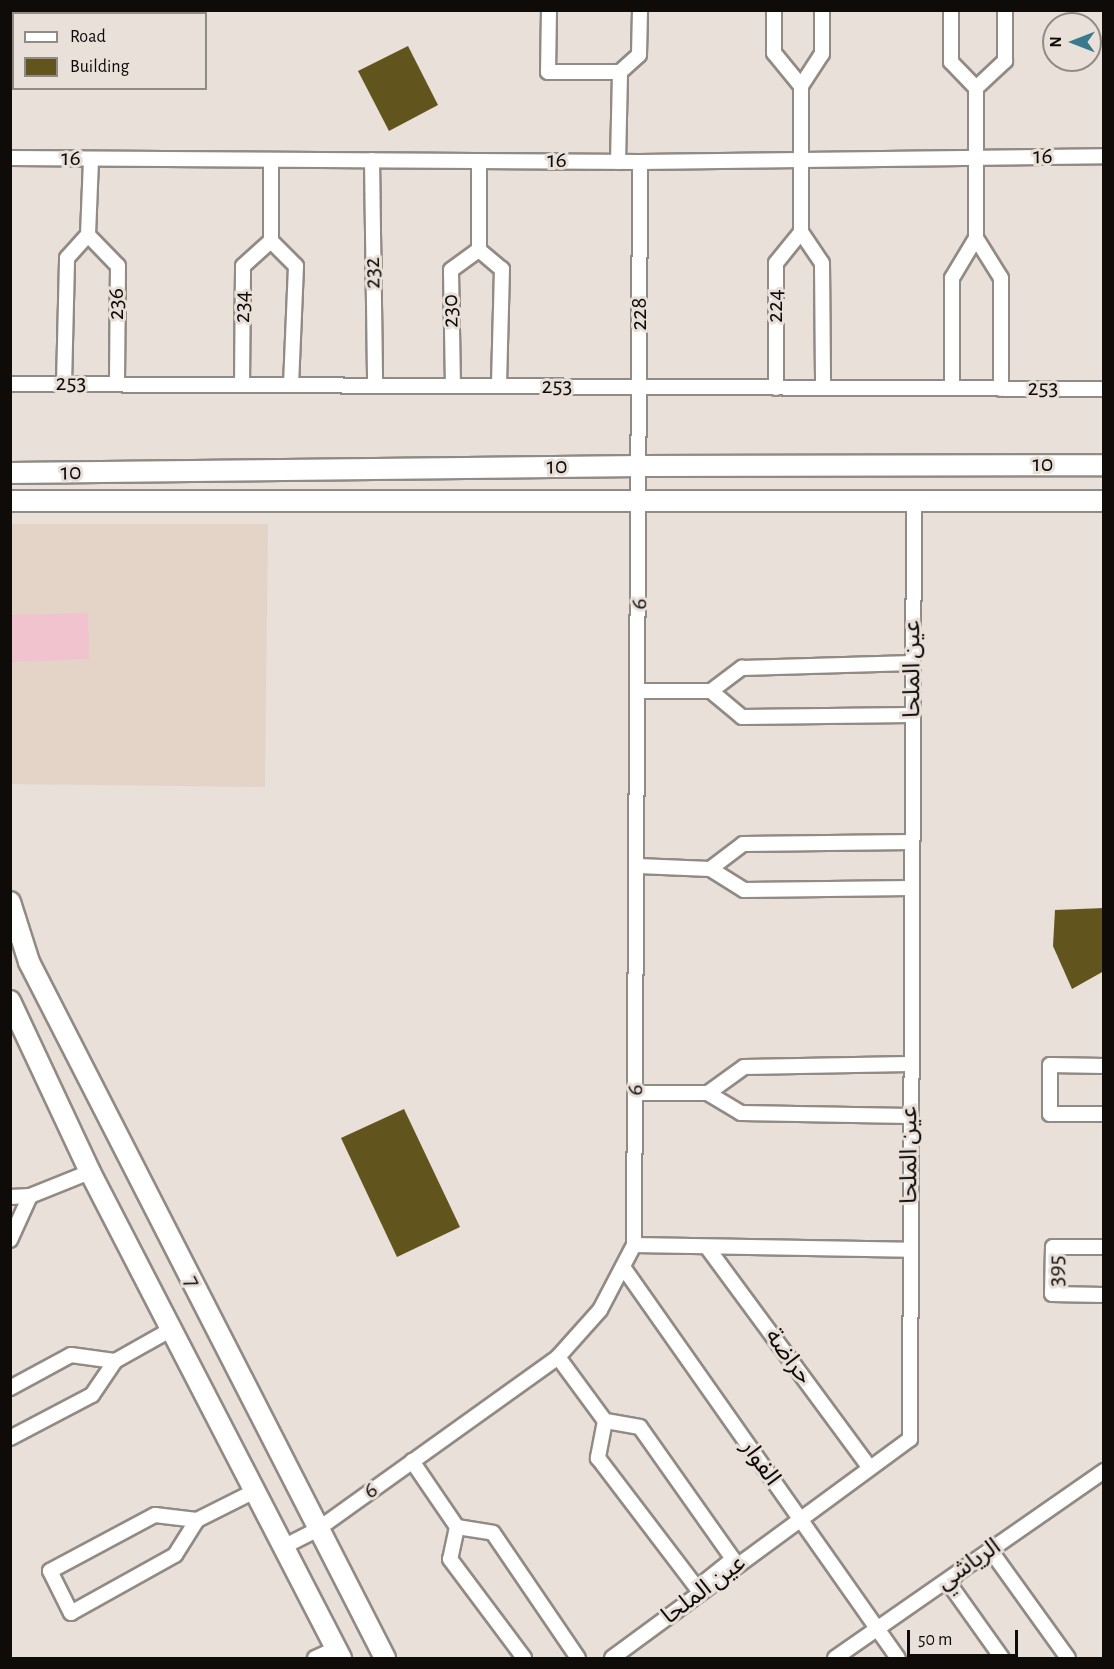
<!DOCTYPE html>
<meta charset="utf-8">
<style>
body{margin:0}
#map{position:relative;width:1114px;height:1669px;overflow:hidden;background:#e9e0d9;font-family:"Alegreya Sans","Noto Sans Arabic",sans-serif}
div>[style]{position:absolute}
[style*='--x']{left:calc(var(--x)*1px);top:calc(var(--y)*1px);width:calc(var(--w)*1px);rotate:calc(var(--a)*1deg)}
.built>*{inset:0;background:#e3d4c7}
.green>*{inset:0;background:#f1c3cf}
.building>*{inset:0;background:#62541d}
.roads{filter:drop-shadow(2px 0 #928a84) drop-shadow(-2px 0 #928a84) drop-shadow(0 2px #928a84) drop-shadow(0 -2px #928a84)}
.street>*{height:14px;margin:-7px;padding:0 7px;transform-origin:7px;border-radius:7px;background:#fff}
.secondary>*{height:20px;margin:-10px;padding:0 10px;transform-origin:10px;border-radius:10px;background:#fff}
span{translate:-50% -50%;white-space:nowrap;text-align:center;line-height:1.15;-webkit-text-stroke:6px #e9e0d9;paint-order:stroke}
.street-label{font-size:24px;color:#0e0b09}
.frame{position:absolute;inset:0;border:12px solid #0e0b09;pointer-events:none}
.legend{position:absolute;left:12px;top:12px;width:195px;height:78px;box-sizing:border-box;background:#e9e0d9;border:2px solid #918b86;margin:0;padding:8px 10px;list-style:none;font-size:18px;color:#0e0b09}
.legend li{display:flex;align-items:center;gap:12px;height:30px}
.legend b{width:30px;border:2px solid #918b86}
.north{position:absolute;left:1042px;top:12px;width:60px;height:60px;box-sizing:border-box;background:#e9e0d9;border:2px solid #918b86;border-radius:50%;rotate:270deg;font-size:16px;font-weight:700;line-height:24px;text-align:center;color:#0e0b09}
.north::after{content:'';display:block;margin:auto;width:21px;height:27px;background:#397b8c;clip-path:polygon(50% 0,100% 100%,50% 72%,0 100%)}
.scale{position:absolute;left:907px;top:1630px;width:111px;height:27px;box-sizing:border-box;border:3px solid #0e0b09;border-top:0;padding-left:8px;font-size:18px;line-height:21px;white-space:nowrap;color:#0e0b09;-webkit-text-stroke:4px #e9e0d9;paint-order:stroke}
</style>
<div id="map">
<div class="built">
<i style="clip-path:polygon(267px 10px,14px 14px,10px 17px,11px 10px)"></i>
<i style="clip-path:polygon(10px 524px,268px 524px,265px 787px,12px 784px)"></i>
</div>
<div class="green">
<i style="clip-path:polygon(88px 613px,89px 659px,11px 662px,11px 615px)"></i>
</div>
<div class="building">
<i style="clip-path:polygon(408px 46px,438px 105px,389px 131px,358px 71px)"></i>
<i style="clip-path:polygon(1104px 908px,1104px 971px,1072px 989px,1053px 946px,1055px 910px)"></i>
<i style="clip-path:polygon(404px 1109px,460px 1227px,397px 1257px,341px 1138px)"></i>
</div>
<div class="roads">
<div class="street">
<i style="--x:549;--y:10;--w:62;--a:90.9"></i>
<i style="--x:548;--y:72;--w:72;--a:0"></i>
<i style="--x:620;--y:72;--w:25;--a:-42"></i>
<i style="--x:639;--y:55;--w:45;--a:-88.7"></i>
<i style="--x:774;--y:10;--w:43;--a:90"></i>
<i style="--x:774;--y:53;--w:43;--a:50.7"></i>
<i style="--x:951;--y:10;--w:52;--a:90"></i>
<i style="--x:951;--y:62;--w:36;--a:46"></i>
<i style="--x:976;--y:88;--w:150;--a:90"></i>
<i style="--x:976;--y:238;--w:47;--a:121"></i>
<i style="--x:952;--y:278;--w:110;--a:90"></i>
<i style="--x:976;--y:88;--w:40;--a:-43"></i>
<i style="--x:1005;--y:61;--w:51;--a:-90"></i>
<i style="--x:10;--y:158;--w:630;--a:0.36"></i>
<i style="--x:640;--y:162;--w:464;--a:-0.7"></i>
<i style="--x:372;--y:160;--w:226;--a:89.2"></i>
<i style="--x:618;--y:162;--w:90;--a:-88.7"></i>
<i style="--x:801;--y:232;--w:37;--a:56"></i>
<i style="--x:822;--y:263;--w:125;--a:89.5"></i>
<i style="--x:88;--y:235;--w:43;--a:45.9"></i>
<i style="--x:118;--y:266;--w:118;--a:90.5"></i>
<i style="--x:976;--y:238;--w:47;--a:58"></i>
<i style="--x:1001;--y:278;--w:111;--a:90"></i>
<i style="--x:271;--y:241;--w:35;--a:45"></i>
<i style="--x:296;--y:266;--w:119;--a:92.4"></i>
<i style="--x:479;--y:250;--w:30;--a:40"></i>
<i style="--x:502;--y:269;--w:117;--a:91.5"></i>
<i style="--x:10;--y:384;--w:1094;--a:0.26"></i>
<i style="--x:64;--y:384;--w:126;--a:-88.6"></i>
<i style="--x:67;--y:258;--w:31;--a:-48"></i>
<i style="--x:88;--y:235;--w:76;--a:-87.7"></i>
<i style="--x:242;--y:385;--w:119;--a:-89.5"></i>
<i style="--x:243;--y:266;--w:38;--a:-42"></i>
<i style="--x:271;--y:241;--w:81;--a:-90"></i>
<i style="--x:453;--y:386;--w:116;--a:-91"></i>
<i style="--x:451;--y:270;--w:34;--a:-36"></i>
<i style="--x:479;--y:250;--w:89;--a:-90"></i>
<i style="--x:776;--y:388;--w:125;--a:-90"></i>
<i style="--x:776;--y:263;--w:40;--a:-51"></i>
<i style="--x:801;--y:232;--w:146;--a:-90"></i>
<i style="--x:801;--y:86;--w:38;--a:-57"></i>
<i style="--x:822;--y:54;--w:44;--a:-90"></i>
<i style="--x:639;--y:691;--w:72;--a:0"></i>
<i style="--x:912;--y:715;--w:170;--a:179.3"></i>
<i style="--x:742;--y:717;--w:40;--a:-140"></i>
<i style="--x:711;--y:691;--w:39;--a:-37"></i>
<i style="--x:742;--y:668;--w:171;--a:-1.7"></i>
<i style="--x:638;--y:866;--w:72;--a:2.4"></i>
<i style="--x:911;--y:888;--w:167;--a:179.3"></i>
<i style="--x:744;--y:890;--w:40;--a:-148"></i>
<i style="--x:710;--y:869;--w:41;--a:-37.1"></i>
<i style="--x:743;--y:844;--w:169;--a:-0.7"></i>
<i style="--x:1104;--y:1066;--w:54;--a:-178.9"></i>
<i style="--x:1050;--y:1065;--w:49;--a:90"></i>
<i style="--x:1050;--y:1114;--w:54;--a:0"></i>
<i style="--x:636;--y:1093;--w:72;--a:0"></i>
<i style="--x:910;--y:1116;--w:169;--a:-179"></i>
<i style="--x:741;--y:1113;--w:39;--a:-149"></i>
<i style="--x:708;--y:1093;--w:44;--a:-35.8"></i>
<i style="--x:744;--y:1067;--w:166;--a:-1"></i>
<i style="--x:10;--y:1197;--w:20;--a:-3"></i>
<i style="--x:30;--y:1196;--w:65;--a:-21.8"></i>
<i style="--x:10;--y:1240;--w:48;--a:-65.6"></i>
<i style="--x:634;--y:1245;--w:275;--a:1"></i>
<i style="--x:707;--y:1247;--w:273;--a:53.6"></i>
<i style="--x:1104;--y:1247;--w:51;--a:180"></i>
<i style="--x:1053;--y:1247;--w:47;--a:91.2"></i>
<i style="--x:1052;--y:1294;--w:52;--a:1.1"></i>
<i style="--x:623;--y:1267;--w:478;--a:54.9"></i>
<i style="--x:558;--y:1357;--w:79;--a:53.7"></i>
<i style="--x:605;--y:1421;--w:38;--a:101"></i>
<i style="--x:598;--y:1458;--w:163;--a:52.7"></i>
<i style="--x:697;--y:1588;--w:46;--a:-38.9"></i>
<i style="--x:733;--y:1559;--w:161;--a:-125.2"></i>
<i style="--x:640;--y:1427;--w:36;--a:-170"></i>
<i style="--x:10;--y:1388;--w:69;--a:-28.4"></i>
<i style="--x:71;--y:1355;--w:44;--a:7.8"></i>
<i style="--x:10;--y:1438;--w:93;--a:-27.7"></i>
<i style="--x:92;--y:1395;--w:41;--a:-55.9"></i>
<i style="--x:115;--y:1361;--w:63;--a:-29.4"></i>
<i style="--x:412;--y:1461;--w:80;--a:55.7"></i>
<i style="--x:457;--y:1527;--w:36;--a:9"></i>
<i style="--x:493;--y:1533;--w:151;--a:55.8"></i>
<i style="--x:197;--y:1520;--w:41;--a:122.2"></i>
<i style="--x:175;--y:1555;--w:119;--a:150.9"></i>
<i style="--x:71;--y:1613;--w:47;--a:-116.6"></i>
<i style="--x:50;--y:1571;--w:119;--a:-28.1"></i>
<i style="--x:155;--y:1515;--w:42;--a:6.8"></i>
<i style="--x:197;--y:1520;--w:63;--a:-26.6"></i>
<i style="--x:457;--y:1527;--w:33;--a:102"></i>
<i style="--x:450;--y:1559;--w:124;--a:53.2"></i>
<i style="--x:285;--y:1546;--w:37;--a:-27"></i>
<i style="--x:318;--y:1529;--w:295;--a:-35.6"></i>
<i style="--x:558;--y:1357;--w:63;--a:-48.2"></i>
<i style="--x:600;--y:1310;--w:73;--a:-62.4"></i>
<i style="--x:634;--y:1245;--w:1083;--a:-89.68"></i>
<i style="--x:983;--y:1557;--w:10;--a:-37"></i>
<i style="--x:991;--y:1551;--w:132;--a:54.3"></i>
<i style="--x:955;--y:1576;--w:9;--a:139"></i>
<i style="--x:948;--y:1582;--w:93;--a:54.6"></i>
<i style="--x:315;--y:1658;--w:22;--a:-24"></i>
<i style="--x:612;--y:1658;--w:370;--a:-36.3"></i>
<i style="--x:910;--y:1439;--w:938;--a:-89.76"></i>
<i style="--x:835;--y:1658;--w:328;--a:-34.8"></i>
</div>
<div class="secondary">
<i style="--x:10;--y:473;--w:631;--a:-0.64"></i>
<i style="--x:641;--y:466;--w:463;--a:-0.1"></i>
<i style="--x:10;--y:501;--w:1094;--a:0"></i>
<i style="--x:10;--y:902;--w:63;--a:72.4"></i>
<i style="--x:29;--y:962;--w:782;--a:62.91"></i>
<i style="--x:10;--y:1001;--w:189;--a:64.9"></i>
<i style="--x:90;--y:1172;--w:547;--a:62.69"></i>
</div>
</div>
<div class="street-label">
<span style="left:1043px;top:157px;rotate:-1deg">16</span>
<span style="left:71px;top:159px">16</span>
<span style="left:557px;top:161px">16</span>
<span style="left:373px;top:273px;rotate:-91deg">232</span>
<span style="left:117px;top:304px;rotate:-90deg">236</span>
<span style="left:776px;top:306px;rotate:-90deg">224</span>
<span style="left:243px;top:307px;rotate:-89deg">234</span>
<span style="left:451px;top:311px;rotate:-91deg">230</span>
<span style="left:640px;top:314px;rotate:-90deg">228</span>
<span style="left:71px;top:384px">253</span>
<span style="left:557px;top:387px">253</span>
<span style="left:1043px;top:389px">253</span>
<span style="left:1043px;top:465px">10</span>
<span style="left:557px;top:467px;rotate:-1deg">10</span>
<span style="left:71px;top:473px;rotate:-1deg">10</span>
<span style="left:640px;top:604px;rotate:-89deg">6</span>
<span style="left:913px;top:669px;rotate:-90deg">عين الملحا</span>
<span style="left:636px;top:1090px;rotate:-89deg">6</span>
<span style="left:910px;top:1155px;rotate:-90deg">عين الملحا</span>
<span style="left:1057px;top:1271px;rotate:-90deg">395</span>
<span style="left:192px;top:1282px;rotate:63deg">7</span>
<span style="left:788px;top:1357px;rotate:54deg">حراضة</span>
<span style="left:760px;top:1463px;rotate:55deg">الفوار</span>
<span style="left:371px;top:1491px;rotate:-36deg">6</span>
<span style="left:969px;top:1565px;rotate:-35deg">الرياشي</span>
<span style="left:704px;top:1590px;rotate:-37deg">عين الملحا</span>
</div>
<div class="frame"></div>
<ul class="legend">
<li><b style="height:8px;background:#fff"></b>Road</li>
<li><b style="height:16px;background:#62541d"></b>Building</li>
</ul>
<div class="north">N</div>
<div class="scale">50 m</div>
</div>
